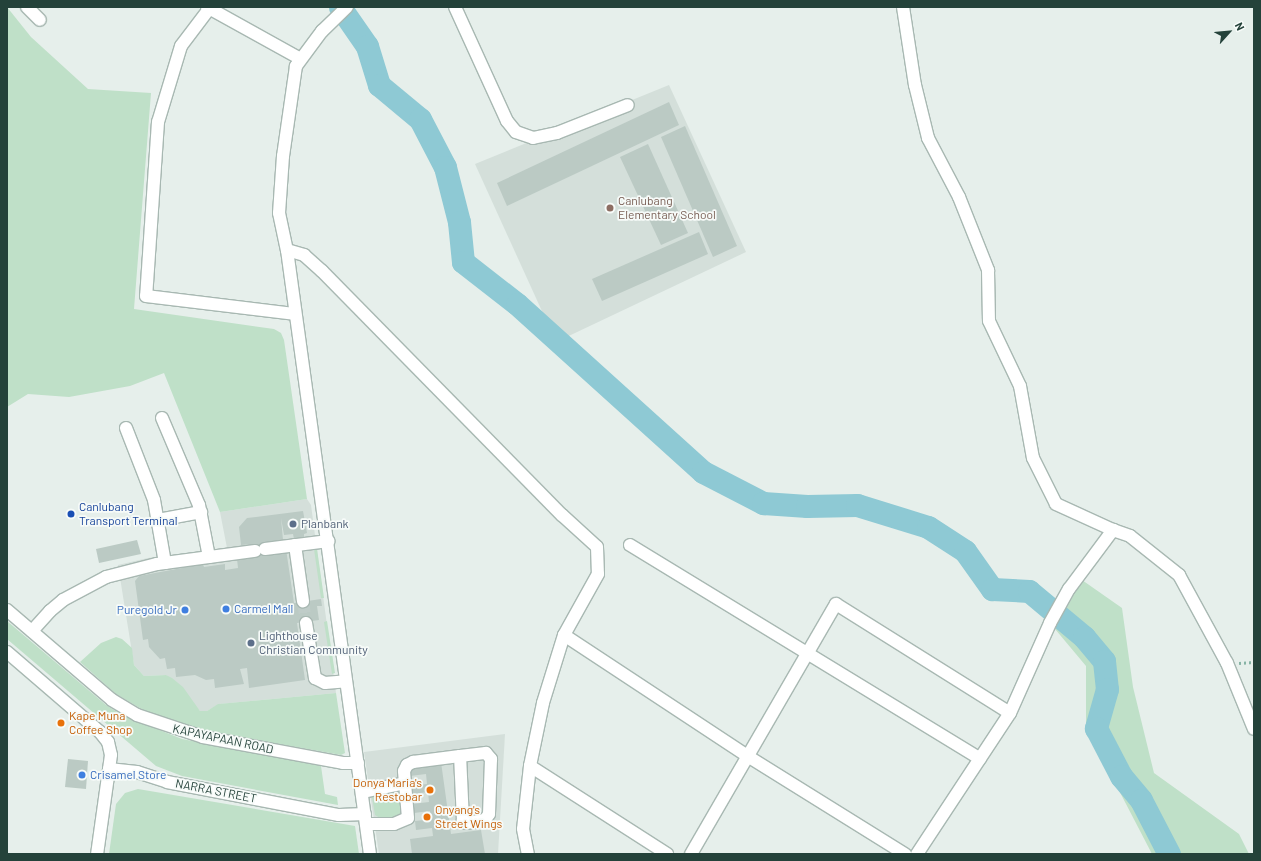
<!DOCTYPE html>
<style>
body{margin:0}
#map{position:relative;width:1261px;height:861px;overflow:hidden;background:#e6efeb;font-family:Barlow,sans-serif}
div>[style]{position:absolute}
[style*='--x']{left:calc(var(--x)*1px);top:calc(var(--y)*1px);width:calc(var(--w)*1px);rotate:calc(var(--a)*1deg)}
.built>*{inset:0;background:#d4dfda}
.green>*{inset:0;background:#bfe0c8}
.river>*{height:23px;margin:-11.5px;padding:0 11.5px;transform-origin:11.5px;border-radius:11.5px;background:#8ec9d4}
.building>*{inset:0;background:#bbcac4}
.minor-tunnel>*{height:12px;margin-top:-6px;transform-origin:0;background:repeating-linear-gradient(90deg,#bfccc8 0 12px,transparent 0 18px)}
.path>*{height:2.5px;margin-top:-1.25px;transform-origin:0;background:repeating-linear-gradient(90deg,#86b3a5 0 2px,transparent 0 5px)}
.roads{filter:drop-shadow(1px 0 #a8b8b2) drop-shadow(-1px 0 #a8b8b2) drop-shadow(0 1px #a8b8b2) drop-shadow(0 -1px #a8b8b2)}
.minor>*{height:12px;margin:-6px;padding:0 6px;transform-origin:6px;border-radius:6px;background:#fff}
.dots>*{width:11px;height:11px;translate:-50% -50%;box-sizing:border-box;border:2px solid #f7fbf9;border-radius:50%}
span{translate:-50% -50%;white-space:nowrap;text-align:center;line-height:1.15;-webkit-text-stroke:3.5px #f7fbf9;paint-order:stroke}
.education-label{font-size:12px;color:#785e54}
.left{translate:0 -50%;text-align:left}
.transit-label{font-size:12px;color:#164399}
.service-label{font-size:12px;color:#4e5e75}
.shop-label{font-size:12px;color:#366cbe}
.right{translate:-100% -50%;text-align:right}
.food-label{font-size:12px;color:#c56008}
.street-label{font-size:12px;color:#24423a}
.frame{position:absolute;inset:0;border:8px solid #24423a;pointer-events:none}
.north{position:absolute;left:1209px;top:12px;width:40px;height:40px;-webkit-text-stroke:3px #f7fbf9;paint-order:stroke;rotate:63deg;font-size:11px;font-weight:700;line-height:16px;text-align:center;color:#24423a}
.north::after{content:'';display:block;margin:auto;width:14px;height:18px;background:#24423a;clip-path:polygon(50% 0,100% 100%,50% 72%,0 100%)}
</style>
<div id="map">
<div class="built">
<i style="clip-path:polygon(669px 85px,746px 252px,556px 342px,475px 164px)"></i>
<i style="clip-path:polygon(307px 499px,311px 505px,336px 693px,219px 704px,207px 711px,200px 711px,166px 675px,144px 676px,134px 665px,118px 565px,148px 558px,227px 548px,220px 512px)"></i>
<i style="clip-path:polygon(505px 734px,498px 854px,379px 854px,364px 752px)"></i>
</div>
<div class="green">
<i style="clip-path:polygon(7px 7px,31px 37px,88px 89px,151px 93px,134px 309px,274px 329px,281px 333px,284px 340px,307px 499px,220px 512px,164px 373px,130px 386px,69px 397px,28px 394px,7px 407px)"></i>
<i style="clip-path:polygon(314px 549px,317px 549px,324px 598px,321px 598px)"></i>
<i style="clip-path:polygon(1082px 580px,1122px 608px,1133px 687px,1154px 773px,1239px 834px,1249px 854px,1152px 854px,1086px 727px,1086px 666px,1055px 629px)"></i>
<i style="clip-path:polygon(7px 621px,106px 705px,122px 715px,182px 739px,321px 766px,325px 794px,337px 797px,338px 805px,182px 776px,156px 766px,7px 639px)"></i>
<i style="clip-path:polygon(327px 621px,335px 673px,332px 674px,324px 622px)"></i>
<i style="clip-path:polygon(116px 637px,122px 639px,132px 648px,134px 665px,144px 676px,166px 675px,172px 678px,183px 687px,200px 711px,207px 711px,218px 704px,336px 693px,345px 753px,341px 755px,207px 731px,145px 711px,116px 694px,80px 662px,101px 643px)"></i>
<i style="clip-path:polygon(138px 789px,355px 826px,359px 854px,109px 854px,116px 804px,125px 793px)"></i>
<i style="clip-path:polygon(395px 791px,400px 795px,403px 812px,401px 815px,395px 818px,380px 818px,375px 815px,372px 797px)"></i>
</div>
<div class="river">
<i style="--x:340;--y:7;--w:47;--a:55.3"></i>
<i style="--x:367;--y:46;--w:41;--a:72.9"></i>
<i style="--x:379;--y:85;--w:53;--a:39.7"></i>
<i style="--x:420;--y:119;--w:54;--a:62.5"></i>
<i style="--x:445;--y:167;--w:57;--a:75.7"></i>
<i style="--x:459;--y:222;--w:40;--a:84.3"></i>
<i style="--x:463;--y:262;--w:68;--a:37.9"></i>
<i style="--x:517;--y:304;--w:251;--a:42.1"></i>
<i style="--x:703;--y:472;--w:68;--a:27.3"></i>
<i style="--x:763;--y:503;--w:44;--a:3.9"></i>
<i style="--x:807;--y:506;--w:50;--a:-1.1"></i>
<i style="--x:857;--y:505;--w:74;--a:17.2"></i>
<i style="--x:928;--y:527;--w:44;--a:33"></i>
<i style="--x:965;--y:551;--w:47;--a:54.6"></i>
<i style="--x:992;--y:589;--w:37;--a:3"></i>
<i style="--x:1029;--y:591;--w:72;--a:39.9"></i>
<i style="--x:1084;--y:637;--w:31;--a:50"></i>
<i style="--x:1104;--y:661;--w:28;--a:84"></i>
<i style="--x:1107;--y:689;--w:41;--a:105.8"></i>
<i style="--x:1096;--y:728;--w:54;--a:62.5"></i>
<i style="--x:1121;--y:776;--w:31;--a:50"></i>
<i style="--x:1141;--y:800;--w:61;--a:62.6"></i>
</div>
<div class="building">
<i style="clip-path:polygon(669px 102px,679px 125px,507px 206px,497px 183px)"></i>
<i style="clip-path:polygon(685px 126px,737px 246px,713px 257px,661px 137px)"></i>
<i style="clip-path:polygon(648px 144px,688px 233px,661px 245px,620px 157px)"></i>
<i style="clip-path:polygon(699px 232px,708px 254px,602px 301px,592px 279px)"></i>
<i style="clip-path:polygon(303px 511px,307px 533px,304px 534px,304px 537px,294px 539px,293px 534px,284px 535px,281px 518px,283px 540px,263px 542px,264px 555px,286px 549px,294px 603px,321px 599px,322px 606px,317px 606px,319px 620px,297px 623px,305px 680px,249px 688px,247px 668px,240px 669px,244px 684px,215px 688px,214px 679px,206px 680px,195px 675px,176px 677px,175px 668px,167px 669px,165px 658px,160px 659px,149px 647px,148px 639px,143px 640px,135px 581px,139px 576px,203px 564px,204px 567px,225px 564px,225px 570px,238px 568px,237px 559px,256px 554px,255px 544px,241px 545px,239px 527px,247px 518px)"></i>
<i style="clip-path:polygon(137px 540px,141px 554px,99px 563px,96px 549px)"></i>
<i style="clip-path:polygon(68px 759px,88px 761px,86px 789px,65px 787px)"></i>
<i style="clip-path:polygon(441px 762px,451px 834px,481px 830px,485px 854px,412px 854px,410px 839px,433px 836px,432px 828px,416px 830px,415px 821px,424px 820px,423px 814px,430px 813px,430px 811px,414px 813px,412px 804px,429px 802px,428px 792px,412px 794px,411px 786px,427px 784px,426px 774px,410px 776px,410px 769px)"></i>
</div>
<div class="minor-tunnel">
<i style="--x:303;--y:601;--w:22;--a:82"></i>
</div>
<div class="path">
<i style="--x:1239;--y:663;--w:15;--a:-4"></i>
</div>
<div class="roads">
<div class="minor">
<i style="--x:27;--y:7;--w:18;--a:45"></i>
<i style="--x:207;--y:7;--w:107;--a:29"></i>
<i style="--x:347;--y:7;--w:35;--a:136"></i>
<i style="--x:322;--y:31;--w:44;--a:126.6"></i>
<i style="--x:296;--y:66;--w:91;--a:98.2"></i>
<i style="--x:283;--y:156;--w:57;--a:94"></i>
<i style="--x:279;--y:213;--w:38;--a:78"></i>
<i style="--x:287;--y:250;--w:610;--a:82.18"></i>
<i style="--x:455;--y:7;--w:125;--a:65.5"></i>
<i style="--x:507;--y:121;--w:14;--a:51"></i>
<i style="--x:516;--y:132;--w:18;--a:19"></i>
<i style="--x:533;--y:138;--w:25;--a:-12"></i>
<i style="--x:557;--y:133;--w:76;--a:-21.5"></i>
<i style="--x:903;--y:7;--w:79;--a:81.3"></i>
<i style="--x:915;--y:85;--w:55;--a:76.2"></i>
<i style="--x:928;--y:138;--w:67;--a:62.3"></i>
<i style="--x:959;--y:197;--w:79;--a:68.3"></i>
<i style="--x:988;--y:270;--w:51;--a:88.9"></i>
<i style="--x:989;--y:321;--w:72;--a:64.5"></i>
<i style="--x:1020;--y:386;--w:73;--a:79.8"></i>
<i style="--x:1033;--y:458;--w:51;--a:63.4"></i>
<i style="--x:1056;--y:504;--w:63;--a:24.5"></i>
<i style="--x:209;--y:9;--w:46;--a:127.1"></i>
<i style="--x:181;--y:46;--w:79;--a:106.8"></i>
<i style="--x:158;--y:122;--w:174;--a:93.9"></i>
<i style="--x:146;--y:296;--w:149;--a:6.9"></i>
<i style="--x:287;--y:250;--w:18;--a:16"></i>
<i style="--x:304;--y:255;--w:24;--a:42"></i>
<i style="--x:322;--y:271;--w:342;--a:45.5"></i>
<i style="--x:562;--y:515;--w:47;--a:42.4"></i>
<i style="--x:597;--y:547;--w:27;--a:88"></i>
<i style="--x:598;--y:574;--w:70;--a:119.1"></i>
<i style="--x:564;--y:635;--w:71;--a:107.2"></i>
<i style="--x:543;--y:703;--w:64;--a:101.7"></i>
<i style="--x:530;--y:766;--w:63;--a:96.3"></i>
<i style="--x:523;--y:829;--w:25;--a:79"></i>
<i style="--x:162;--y:418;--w:95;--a:67"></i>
<i style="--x:199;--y:505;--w:53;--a:79.1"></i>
<i style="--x:126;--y:428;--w:77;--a:68.7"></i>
<i style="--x:154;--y:500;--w:64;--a:80.1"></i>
<i style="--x:158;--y:520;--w:44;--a:-10.5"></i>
<i style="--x:295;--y:545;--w:57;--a:81.9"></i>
<i style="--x:630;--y:545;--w:410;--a:31.4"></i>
<i style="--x:265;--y:549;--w:64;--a:-7.2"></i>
<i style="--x:7;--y:610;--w:138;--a:40.6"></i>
<i style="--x:112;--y:700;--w:29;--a:31"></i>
<i style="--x:137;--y:715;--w:70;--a:18.4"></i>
<i style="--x:203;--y:737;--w:142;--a:10.5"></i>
<i style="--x:343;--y:763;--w:15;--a:0"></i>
<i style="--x:306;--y:623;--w:56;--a:80.7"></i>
<i style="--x:315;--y:678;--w:11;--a:27"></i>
<i style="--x:325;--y:683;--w:21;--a:-5"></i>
<i style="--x:32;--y:631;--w:27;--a:-48"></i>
<i style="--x:50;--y:611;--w:17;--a:-40"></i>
<i style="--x:63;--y:600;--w:49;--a:-28.1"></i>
<i style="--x:106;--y:577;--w:53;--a:-14.3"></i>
<i style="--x:157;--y:564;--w:99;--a:-7.6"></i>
<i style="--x:564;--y:635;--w:222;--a:33.4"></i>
<i style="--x:749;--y:757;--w:184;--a:31.9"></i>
<i style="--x:7;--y:652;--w:123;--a:40.7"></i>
<i style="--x:100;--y:732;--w:13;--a:51"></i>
<i style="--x:108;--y:742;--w:13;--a:77"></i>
<i style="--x:111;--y:755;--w:100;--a:98"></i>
<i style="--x:530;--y:766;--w:163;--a:32.7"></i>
<i style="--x:109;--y:769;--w:28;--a:6"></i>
<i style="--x:137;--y:772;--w:32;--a:18"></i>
<i style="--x:167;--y:782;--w:175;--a:10.9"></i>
<i style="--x:339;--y:815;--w:26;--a:-2"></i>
<i style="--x:362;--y:792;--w:45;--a:-11.6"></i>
<i style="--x:366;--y:824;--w:28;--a:0"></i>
<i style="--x:394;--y:824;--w:15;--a:-23"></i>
<i style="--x:408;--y:818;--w:47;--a:-94.9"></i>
<i style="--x:404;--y:771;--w:7;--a:-63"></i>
<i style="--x:407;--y:765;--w:7;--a:-27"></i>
<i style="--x:413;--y:762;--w:47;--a:-7.3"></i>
<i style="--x:460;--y:756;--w:26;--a:-7"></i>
<i style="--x:486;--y:753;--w:8;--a:50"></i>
<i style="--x:491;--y:759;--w:55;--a:92.1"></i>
<i style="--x:489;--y:814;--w:7;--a:124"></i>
<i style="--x:485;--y:820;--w:19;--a:171"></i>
<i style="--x:466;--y:823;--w:4;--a:-146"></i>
<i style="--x:463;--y:821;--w:65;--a:-92.6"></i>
<i style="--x:691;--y:854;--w:289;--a:-59.9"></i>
<i style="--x:836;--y:604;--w:205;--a:32.1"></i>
<i style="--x:917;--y:854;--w:169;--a:-56.6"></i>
<i style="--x:1010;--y:713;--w:98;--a:-66"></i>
<i style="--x:1050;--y:623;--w:39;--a:-61"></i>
<i style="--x:1069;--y:589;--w:74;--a:-53.3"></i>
<i style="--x:1113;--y:530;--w:18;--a:19"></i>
<i style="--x:1130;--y:536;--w:63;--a:38.5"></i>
<i style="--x:1179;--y:575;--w:100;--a:61.4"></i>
<i style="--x:1227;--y:663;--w:71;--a:67.8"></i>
</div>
</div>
<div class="dots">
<i style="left:610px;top:208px;background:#8d6e63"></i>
<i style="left:71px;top:514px;background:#1a4fb4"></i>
<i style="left:293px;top:524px;background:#5c6f8a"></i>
<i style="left:226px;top:609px;background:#3f7fe0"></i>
<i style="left:185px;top:610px;background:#3f7fe0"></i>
<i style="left:251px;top:643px;background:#5c6f8a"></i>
<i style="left:61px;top:723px;background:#e8710a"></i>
<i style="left:82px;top:775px;background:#3f7fe0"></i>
<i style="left:430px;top:790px;background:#e8710a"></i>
<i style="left:427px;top:817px;background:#e8710a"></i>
</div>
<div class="education-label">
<span class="left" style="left:618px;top:208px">Canlubang<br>Elementary School</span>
</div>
<div class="transit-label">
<span class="left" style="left:79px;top:514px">Canlubang<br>Transport Terminal</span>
</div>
<div class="service-label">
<span class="left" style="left:301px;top:524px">Planbank</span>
<span class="left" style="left:259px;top:643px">Lighthouse<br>Christian Community</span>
</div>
<div class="shop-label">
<span class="left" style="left:234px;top:609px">Carmel Mall</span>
<span class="right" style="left:177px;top:610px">Puregold Jr</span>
<span class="left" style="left:90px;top:775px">Crisamel Store</span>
</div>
<div class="food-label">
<span class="left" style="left:69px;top:723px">Kape Muna<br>Coffee Shop</span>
<span class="right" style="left:422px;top:790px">Donya Maria's<br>Restobar</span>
<span class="left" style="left:435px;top:817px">Onyang's<br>Street Wings</span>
</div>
<div class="street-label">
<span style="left:223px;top:739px;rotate:12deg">KAPAYAPAAN ROAD</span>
<span style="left:216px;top:791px;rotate:11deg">NARRA STREET</span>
</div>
<div class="frame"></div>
<div class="north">N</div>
</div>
